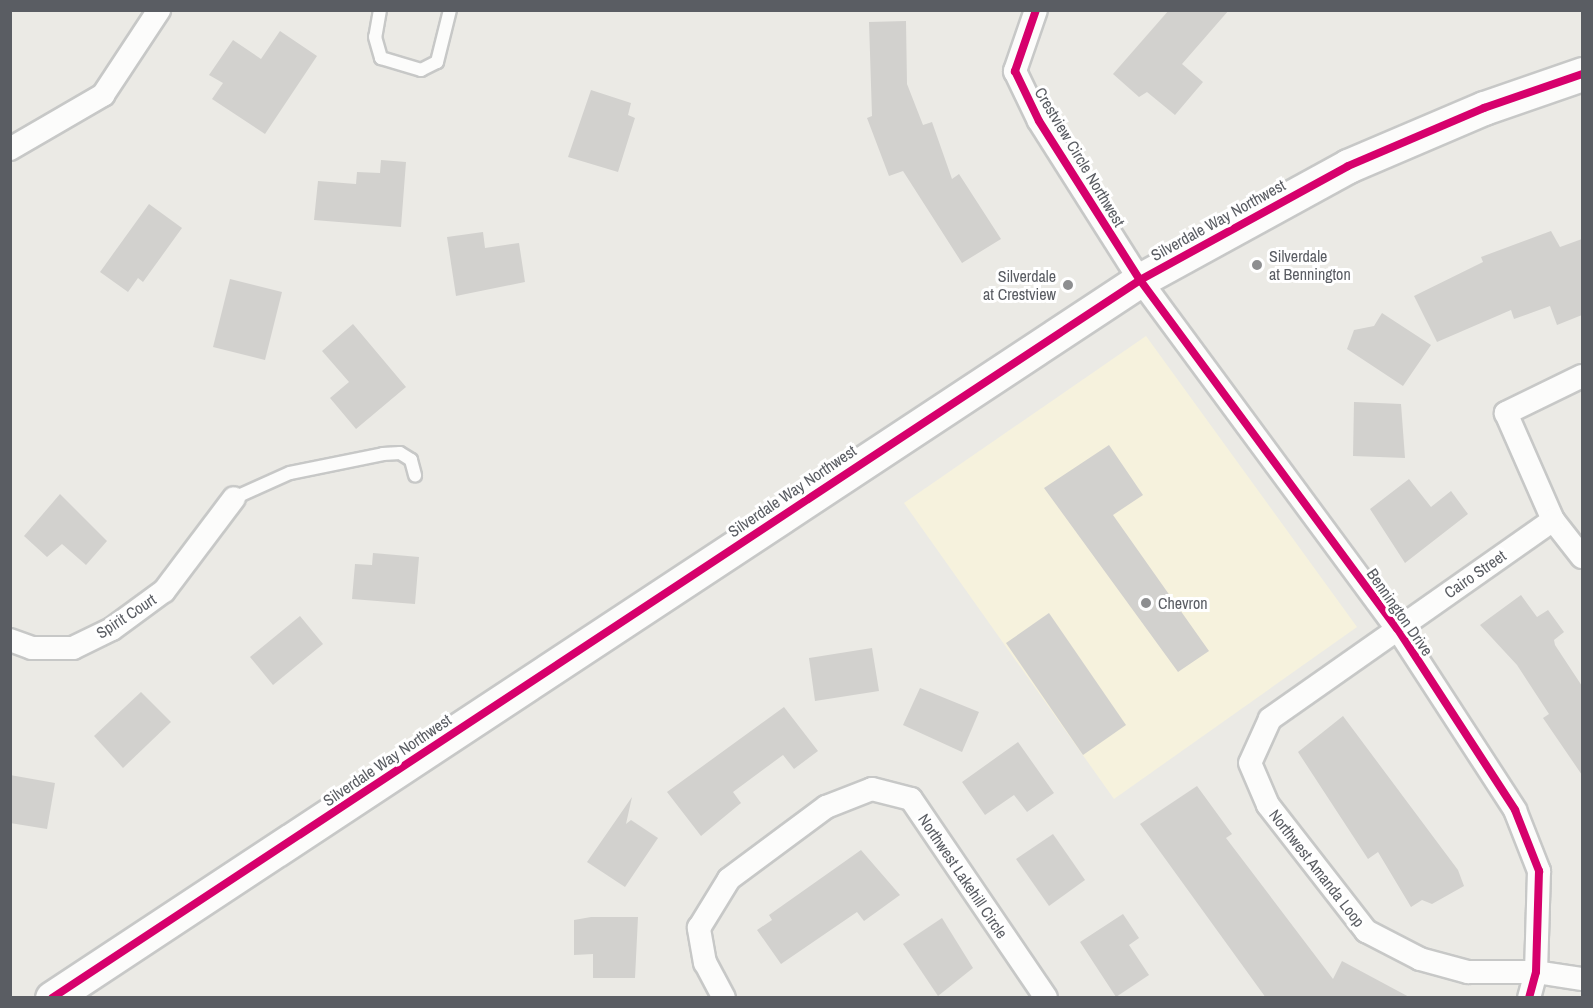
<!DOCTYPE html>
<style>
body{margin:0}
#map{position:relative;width:1593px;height:1008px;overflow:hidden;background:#ebeae5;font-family:"Archivo Narrow",sans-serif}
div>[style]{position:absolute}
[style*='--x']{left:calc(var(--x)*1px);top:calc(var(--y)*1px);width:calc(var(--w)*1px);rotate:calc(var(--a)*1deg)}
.commercial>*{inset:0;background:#f6f2dd}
.building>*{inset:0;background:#d2d1ce}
.roads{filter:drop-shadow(2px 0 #c7c8c7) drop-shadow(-2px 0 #c7c8c7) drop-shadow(0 2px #c7c8c7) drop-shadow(0 -2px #c7c8c7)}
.service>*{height:12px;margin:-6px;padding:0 6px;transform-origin:6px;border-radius:6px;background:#fcfcfb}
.minor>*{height:22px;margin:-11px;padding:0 11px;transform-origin:11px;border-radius:11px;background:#fcfcfb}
.secondary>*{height:33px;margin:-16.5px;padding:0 16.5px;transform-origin:16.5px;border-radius:16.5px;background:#fcfcfb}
.cycleway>*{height:8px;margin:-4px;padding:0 4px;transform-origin:4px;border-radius:4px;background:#d6006c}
.dots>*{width:16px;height:16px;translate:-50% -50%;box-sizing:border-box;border:3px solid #fff;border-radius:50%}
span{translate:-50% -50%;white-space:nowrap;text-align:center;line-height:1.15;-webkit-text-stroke:6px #fff;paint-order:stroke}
.street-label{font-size:16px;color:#5a5d63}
.poi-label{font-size:16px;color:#5a5d63}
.left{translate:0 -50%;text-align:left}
.right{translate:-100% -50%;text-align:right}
.frame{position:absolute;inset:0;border:12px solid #5a5d63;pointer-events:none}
</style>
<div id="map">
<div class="commercial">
<i style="clip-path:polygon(1146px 336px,1357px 627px,1114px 799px,904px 503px)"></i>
</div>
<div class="building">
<i style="clip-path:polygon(1169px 10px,1229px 10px,1182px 64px,1203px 82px,1175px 115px,1147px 92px,1139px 97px,1113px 74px)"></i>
<i style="clip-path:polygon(906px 21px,907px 84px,923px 125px,932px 122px,952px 179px,959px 174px,1001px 239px,962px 263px,903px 171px,889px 176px,867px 118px,872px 116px,869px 22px)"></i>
<i style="clip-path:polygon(280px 31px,317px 56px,265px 134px,212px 99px,223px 83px,209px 75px,233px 40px,261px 59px)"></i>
<i style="clip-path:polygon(591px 90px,631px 103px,628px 115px,635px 118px,618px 172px,568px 157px)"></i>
<i style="clip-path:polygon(381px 160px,406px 162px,401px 227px,314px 220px,318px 181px,356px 184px,357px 172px,380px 173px)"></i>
<i style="clip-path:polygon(149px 204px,182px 228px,143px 282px,138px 278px,128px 292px,100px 272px)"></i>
<i style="clip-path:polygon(1551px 231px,1560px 247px,1582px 239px,1582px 315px,1557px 325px,1550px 306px,1514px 319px,1511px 310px,1437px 342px,1414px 296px,1483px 262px,1481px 257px)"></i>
<i style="clip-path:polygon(483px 232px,485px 248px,519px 243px,525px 282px,456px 296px,447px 237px)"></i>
<i style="clip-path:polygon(230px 279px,282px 292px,265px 360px,213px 347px)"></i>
<i style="clip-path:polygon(1382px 313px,1431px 345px,1403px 386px,1347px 349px,1354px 330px,1374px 326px)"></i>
<i style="clip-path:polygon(353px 324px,406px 387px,356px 429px,330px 398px,349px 382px,322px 351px)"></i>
<i style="clip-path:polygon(1354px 402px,1401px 404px,1405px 458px,1353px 456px)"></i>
<i style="clip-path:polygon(1109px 445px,1143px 495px,1113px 515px,1209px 651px,1178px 672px,1044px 488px)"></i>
<i style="clip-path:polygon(1409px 479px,1431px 507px,1451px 491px,1468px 514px,1405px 563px,1370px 509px)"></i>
<i style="clip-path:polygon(60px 494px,107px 541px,86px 565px,62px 544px,47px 557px,24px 536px)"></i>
<i style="clip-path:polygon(373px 553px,419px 557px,415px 604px,352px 599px,355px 564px,372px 565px)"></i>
<i style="clip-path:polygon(1521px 595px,1537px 617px,1548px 610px,1564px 632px,1554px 640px,1555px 645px,1582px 686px,1582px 775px,1543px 718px,1549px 714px,1517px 665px,1480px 625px)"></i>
<i style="clip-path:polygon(1049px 613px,1126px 725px,1083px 755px,1006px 643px)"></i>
<i style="clip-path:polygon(300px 616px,323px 644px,273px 685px,250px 657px)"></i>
<i style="clip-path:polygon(872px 648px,879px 691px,815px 701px,809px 658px)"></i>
<i style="clip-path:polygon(920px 688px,979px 712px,962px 752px,903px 725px)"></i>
<i style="clip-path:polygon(141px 692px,171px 722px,123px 768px,94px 736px)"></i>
<i style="clip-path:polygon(784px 707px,818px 751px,794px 769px,783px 755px,733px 792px,741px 803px,701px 836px,667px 792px)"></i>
<i style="clip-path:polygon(1343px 716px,1458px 870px,1464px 886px,1432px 904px,1422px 900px,1411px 907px,1378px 852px,1368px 859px,1298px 752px)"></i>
<i style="clip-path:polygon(1018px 742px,1054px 793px,1027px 812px,1014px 795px,985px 815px,962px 782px)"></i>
<i style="clip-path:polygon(10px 775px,55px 783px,47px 829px,10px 823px)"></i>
<i style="clip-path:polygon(1197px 786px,1232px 834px,1226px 838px,1333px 979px,1342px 961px,1411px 998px,1266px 998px,1140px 824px)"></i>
<i style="clip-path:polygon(632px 797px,626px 824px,631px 820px,658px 838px,625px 887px,587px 862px)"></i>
<i style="clip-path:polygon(1053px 834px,1085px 880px,1049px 906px,1016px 859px)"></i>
<i style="clip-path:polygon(861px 850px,900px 895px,864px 921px,857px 912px,781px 964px,757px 930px,772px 920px,769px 915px)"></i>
<i style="clip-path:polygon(1123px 914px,1139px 938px,1129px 945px,1149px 975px,1116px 997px,1080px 942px)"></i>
<i style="clip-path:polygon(591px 917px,638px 917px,635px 978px,593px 978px,593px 954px,574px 955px,574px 920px)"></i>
<i style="clip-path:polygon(942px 918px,973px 968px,938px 996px,903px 944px)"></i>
</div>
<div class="roads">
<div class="service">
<i style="--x:380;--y:10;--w:27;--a:100"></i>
<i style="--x:375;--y:37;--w:22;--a:74"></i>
<i style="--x:381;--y:58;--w:42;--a:16.7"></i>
<i style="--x:421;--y:70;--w:18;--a:-27"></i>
<i style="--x:437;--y:62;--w:54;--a:-76"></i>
<i style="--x:234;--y:498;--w:61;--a:-24.1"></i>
<i style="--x:290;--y:473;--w:95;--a:-11.5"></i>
<i style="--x:383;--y:454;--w:17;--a:-3"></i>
<i style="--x:400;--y:453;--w:13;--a:32"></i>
<i style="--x:411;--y:460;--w:16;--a:75"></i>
</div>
<div class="minor">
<i style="--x:1036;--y:10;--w:65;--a:109"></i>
<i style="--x:1015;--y:71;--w:55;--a:64.4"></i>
<i style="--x:1039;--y:121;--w:188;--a:57.6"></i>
<i style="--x:1140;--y:280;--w:433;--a:53.6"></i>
<i style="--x:1397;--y:628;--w:217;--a:57"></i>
<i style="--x:1515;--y:810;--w:66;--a:68.5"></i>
<i style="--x:1539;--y:871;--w:101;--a:91.7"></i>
<i style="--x:1536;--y:972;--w:27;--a:105"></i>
<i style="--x:10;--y:149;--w:108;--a:-30.1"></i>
<i style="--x:103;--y:95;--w:102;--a:-56.6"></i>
<i style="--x:1582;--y:376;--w:85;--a:154"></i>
<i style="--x:1506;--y:413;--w:117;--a:66.3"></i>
<i style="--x:1553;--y:520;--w:47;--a:51.9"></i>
<i style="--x:1553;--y:520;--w:346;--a:144.9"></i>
<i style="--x:1270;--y:719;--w:48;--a:114.4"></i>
<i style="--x:1250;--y:763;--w:46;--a:66.8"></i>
<i style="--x:1268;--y:805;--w:160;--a:52.1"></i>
<i style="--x:1366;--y:931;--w:61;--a:27.4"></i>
<i style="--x:1420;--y:959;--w:50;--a:15.2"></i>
<i style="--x:1468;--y:972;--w:68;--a:0"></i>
<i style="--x:1536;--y:972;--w:47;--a:8.7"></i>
<i style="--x:10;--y:640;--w:23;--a:20"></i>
<i style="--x:32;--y:648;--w:41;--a:0"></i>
<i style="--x:73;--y:648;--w:43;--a:-26"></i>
<i style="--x:112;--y:629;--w:64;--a:-36.2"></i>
<i style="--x:164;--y:591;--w:116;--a:-53"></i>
<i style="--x:724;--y:998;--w:40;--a:-118"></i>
<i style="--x:705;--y:963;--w:36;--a:-100"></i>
<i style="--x:699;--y:928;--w:57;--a:-58.5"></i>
<i style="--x:729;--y:879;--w:121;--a:-36.6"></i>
<i style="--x:826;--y:807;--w:49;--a:-21.4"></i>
<i style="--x:872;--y:789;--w:40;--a:14.4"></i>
<i style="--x:911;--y:799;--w:240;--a:55.8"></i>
</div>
<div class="secondary">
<i style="--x:52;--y:998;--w:1304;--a:-33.42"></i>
<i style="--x:1140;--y:280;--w:237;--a:-28.7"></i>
<i style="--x:1348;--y:166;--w:148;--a:-23.1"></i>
<i style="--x:1484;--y:108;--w:104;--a:-19.1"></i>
</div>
</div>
<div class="cycleway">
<i style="--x:1036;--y:10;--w:65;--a:109"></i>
<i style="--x:1015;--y:71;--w:55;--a:64.4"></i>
<i style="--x:1039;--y:121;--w:188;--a:57.6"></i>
<i style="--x:1140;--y:280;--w:433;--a:53.6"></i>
<i style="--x:1397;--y:628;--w:217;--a:57"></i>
<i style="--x:1515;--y:810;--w:66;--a:68.5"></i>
<i style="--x:1539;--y:871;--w:101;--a:91.7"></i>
<i style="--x:1536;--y:972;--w:27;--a:105"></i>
<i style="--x:52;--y:998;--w:1304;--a:-33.42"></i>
<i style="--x:1140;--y:280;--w:237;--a:-28.7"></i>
<i style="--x:1348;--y:166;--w:148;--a:-23.1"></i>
<i style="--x:1484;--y:108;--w:104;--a:-19.1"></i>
</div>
<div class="dots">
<i style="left:1257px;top:265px;background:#8d8e90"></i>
<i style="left:1068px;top:285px;background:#8d8e90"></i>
<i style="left:1146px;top:603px;background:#8d8e90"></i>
</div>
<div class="street-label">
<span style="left:1080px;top:157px;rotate:59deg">Crestview Circle Northwest</span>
<span style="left:1218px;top:220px;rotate:-29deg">Silverdale Way Northwest</span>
<span style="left:792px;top:491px;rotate:-34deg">Silverdale Way Northwest</span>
<span style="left:1475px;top:574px;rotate:-35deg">Cairo Street</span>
<span style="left:1400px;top:612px;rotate:55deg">Bennington Drive</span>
<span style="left:126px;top:616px;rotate:-33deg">Spirit Court</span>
<span style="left:387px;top:760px;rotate:-34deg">Silverdale Way Northwest</span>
<span style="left:1317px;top:868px;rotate:52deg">Northwest Amanda Loop</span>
<span style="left:963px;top:876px;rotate:56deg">Northwest Lakehill Circle</span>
</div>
<div class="poi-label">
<span class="left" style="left:1269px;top:265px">Silverdale<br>at Bennington</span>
<span class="right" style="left:1056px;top:285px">Silverdale<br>at Crestview</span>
<span class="left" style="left:1158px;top:603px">Chevron</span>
</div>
<div class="frame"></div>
</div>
